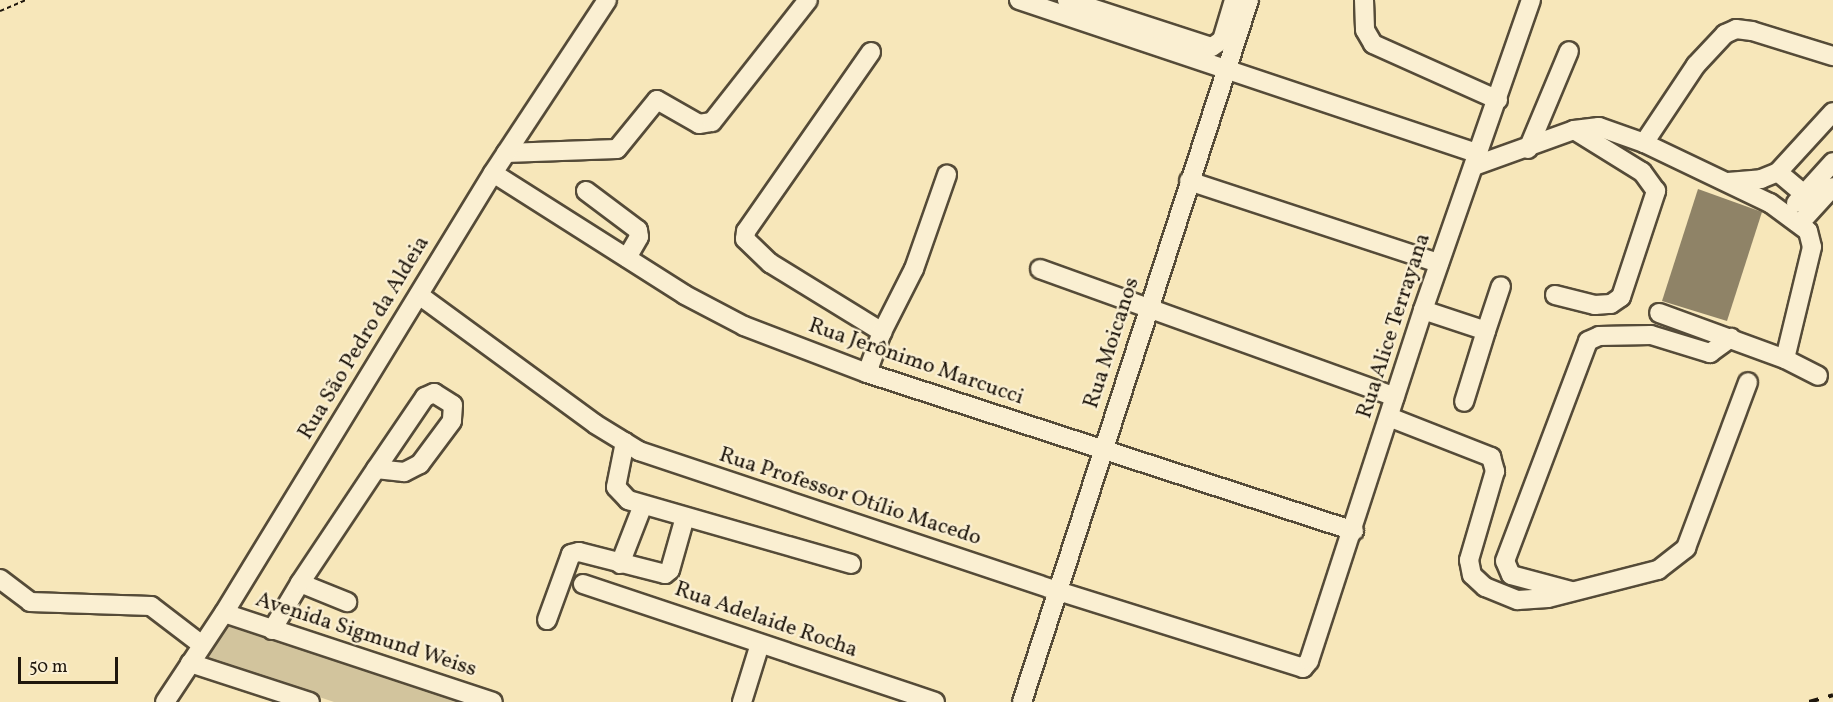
<!DOCTYPE html>
<meta charset="utf-8">
<style>
body{margin:0}
#map{position:relative;width:1833px;height:702px;overflow:hidden;background:#f7e7ba;font-family:Vollkorn,serif}
div>[style]{position:absolute}
[style*='--x']{left:calc(var(--x)*1px);top:calc(var(--y)*1px);width:calc(var(--w)*1px);rotate:calc(var(--a)*1deg)}
.green>*{inset:0;background:#d2c49d}
.building>*{inset:0;background:#8f8367}
.path>*{height:2px;margin-top:-1px;transform-origin:0;background:repeating-linear-gradient(90deg,#1f170d 0 4.5px,transparent 0 7.5px)}
.roads{filter:drop-shadow(2px 0 #554b38) drop-shadow(-2px 0 #554b38) drop-shadow(0 2px #554b38) drop-shadow(0 -2px #554b38)}
.minor>*{height:18px;margin:-9px;padding:0 9px;transform-origin:9px;border-radius:9px;background:#faefd2}
.rail>*{height:4px;margin-top:-2px;transform-origin:0;background:repeating-linear-gradient(90deg,#1f170d 0 10px,transparent 0 20px)}
span{translate:-50% -50%;white-space:nowrap;text-align:center;line-height:1.15;-webkit-text-stroke:4.5px #faefd2;paint-order:stroke}
.street-label{font-size:22px;color:#1f170d}
.scale{position:absolute;left:18px;top:657px;width:100px;height:27px;box-sizing:border-box;border:3px solid #1f170d;border-top:0;padding-left:8px;font-size:18px;line-height:21px;white-space:nowrap;color:#1f170d;-webkit-text-stroke:4px #faefd2;paint-order:stroke}
</style>
<div id="map">
<div class="green">
<i style="clip-path:polygon(230px 618px,476px 702px,334px 702px,207px 659px)"></i>
</div>
<div class="building">
<i style="clip-path:polygon(1698px 189px,1762px 212px,1727px 321px,1662px 301px)"></i>
</div>
<div class="path">
<i style="--x:0;--y:11;--w:28;--a:-23"></i>
</div>
<div class="roads">
<div class="minor">
<i style="--x:1019;--y:0;--w:485;--a:18.5"></i>
<i style="--x:1067;--y:0;--w:152;--a:18"></i>
<i style="--x:1212;--y:47;--w:12;--a:-35"></i>
<i style="--x:1222;--y:40;--w:42;--a:-73.3"></i>
<i style="--x:1364;--y:0;--w:30;--a:88"></i>
<i style="--x:1365;--y:30;--w:16;--a:60"></i>
<i style="--x:1373;--y:44;--w:137;--a:24.1"></i>
<i style="--x:871;--y:52;--w:218;--a:124.9"></i>
<i style="--x:746;--y:231;--w:8;--a:97"></i>
<i style="--x:745;--y:239;--w:35;--a:44"></i>
<i style="--x:770;--y:263;--w:132;--a:31.6"></i>
<i style="--x:1644;--y:143;--w:94;--a:-56.3"></i>
<i style="--x:1696;--y:65;--w:42;--a:-46.9"></i>
<i style="--x:1725;--y:34;--w:12;--a:-24"></i>
<i style="--x:1736;--y:29;--w:16;--a:7"></i>
<i style="--x:1752;--y:31;--w:85;--a:17.2"></i>
<i style="--x:1528;--y:149;--w:106;--a:-67.3"></i>
<i style="--x:506;--y:153;--w:111;--a:-2.1"></i>
<i style="--x:617;--y:149;--w:63;--a:-50.8"></i>
<i style="--x:657;--y:100;--w:48;--a:29.7"></i>
<i style="--x:699;--y:124;--w:13;--a:-9"></i>
<i style="--x:712;--y:122;--w:155;--a:-51.8"></i>
<i style="--x:1474;--y:166;--w:106;--a:-19.8"></i>
<i style="--x:1574;--y:130;--w:25;--a:-7"></i>
<i style="--x:1599;--y:127;--w:48;--a:19.6"></i>
<i style="--x:1644;--y:143;--w:140;--a:25.5"></i>
<i style="--x:1770;--y:203;--w:47;--a:36.4"></i>
<i style="--x:1808;--y:231;--w:16;--a:76"></i>
<i style="--x:1812;--y:247;--w:115;--a:103.6"></i>
<i style="--x:1785;--y:359;--w:134;--a:-159.9"></i>
<i style="--x:493;--y:173;--w:227;--a:32.4"></i>
<i style="--x:685;--y:295;--w:67;--a:27.7"></i>
<i style="--x:744;--y:326;--w:132;--a:20.9"></i>
<i style="--x:867;--y:373;--w:512;--a:17.97"></i>
<i style="--x:1189;--y:181;--w:263;--a:18.2"></i>
<i style="--x:1728;--y:182;--w:33;--a:-5"></i>
<i style="--x:1761;--y:179;--w:18;--a:-22"></i>
<i style="--x:586;--y:191;--w:65;--a:36.9"></i>
<i style="--x:638;--y:230;--w:7;--a:82"></i>
<i style="--x:639;--y:237;--w:24;--a:120"></i>
<i style="--x:1804;--y:194;--w:34;--a:-140"></i>
<i style="--x:1778;--y:172;--w:81;--a:-47.5"></i>
<i style="--x:1796;--y:203;--w:55;--a:-47.9"></i>
<i style="--x:1801;--y:222;--w:47;--a:-47.6"></i>
<i style="--x:1040;--y:269;--w:377;--a:19.8"></i>
<i style="--x:419;--y:295;--w:218;--a:36.2"></i>
<i style="--x:595;--y:424;--w:52;--a:31.5"></i>
<i style="--x:639;--y:451;--w:442;--a:18.5"></i>
<i style="--x:1058;--y:591;--w:257;--a:17.4"></i>
<i style="--x:1303;--y:668;--w:9;--a:-49"></i>
<i style="--x:1309;--y:661;--w:369;--a:-72"></i>
<i style="--x:1423;--y:310;--w:328;--a:-70.8"></i>
<i style="--x:1555;--y:295;--w:41;--a:14"></i>
<i style="--x:1595;--y:305;--w:16;--a:-4"></i>
<i style="--x:1611;--y:304;--w:12;--a:-35"></i>
<i style="--x:1621;--y:297;--w:112;--a:-71.7"></i>
<i style="--x:1656;--y:191;--w:24;--a:-126"></i>
<i style="--x:1642;--y:172;--w:80;--a:-148.3"></i>
<i style="--x:1423;--y:310;--w:66;--a:18.4"></i>
<i style="--x:1486;--y:331;--w:74;--a:107.2"></i>
<i style="--x:1486;--y:331;--w:47;--a:-71.6"></i>
<i style="--x:1785;--y:359;--w:37;--a:27"></i>
<i style="--x:867;--y:373;--w:44;--a:-69.9"></i>
<i style="--x:882;--y:332;--w:71;--a:-63.1"></i>
<i style="--x:914;--y:269;--w:100;--a:-70.7"></i>
<i style="--x:1389;--y:417;--w:110;--a:21.4"></i>
<i style="--x:1491;--y:457;--w:15;--a:74"></i>
<i style="--x:1495;--y:471;--w:93;--a:106.3"></i>
<i style="--x:1469;--y:560;--w:15;--a:79"></i>
<i style="--x:1472;--y:575;--w:18;--a:43"></i>
<i style="--x:1485;--y:587;--w:35;--a:22"></i>
<i style="--x:1518;--y:600;--w:30;--a:-4"></i>
<i style="--x:1548;--y:598;--w:114;--a:-14.3"></i>
<i style="--x:1658;--y:570;--w:36;--a:-38"></i>
<i style="--x:1686;--y:548;--w:177;--a:-69.5"></i>
<i style="--x:625;--y:442;--w:46;--a:101.3"></i>
<i style="--x:616;--y:487;--w:18;--a:47"></i>
<i style="--x:628;--y:500;--w:232;--a:16"></i>
<i style="--x:620;--y:564;--w:63;--a:-68.7"></i>
<i style="--x:0;--y:579;--w:38;--a:37"></i>
<i style="--x:30;--y:602;--w:121;--a:1.9"></i>
<i style="--x:151;--y:606;--w:64;--a:37.4"></i>
<i style="--x:300;--y:583;--w:51;--a:22"></i>
<i style="--x:583;--y:584;--w:371;--a:18.5"></i>
<i style="--x:1571;--y:591;--w:62;--a:-165.1"></i>
<i style="--x:1511;--y:575;--w:15;--a:-113"></i>
<i style="--x:1505;--y:561;--w:235;--a:-69.3"></i>
<i style="--x:1588;--y:341;--w:12;--a:-24"></i>
<i style="--x:1599;--y:336;--w:52;--a:-1.1"></i>
<i style="--x:1651;--y:335;--w:62;--a:17"></i>
<i style="--x:1710;--y:353;--w:26;--a:-36"></i>
<i style="--x:224;--y:613;--w:283;--a:18.3"></i>
<i style="--x:547;--y:620;--w:70;--a:-70"></i>
<i style="--x:571;--y:554;--w:8;--a:-14"></i>
<i style="--x:579;--y:552;--w:89;--a:14.3"></i>
<i style="--x:665;--y:574;--w:6;--a:-39"></i>
<i style="--x:670;--y:570;--w:55;--a:-74.2"></i>
<i style="--x:272;--y:630;--w:55;--a:-59.2"></i>
<i style="--x:300;--y:583;--w:137;--a:-56.3"></i>
<i style="--x:376;--y:469;--w:87;--a:-55.8"></i>
<i style="--x:425;--y:397;--w:10;--a:-24"></i>
<i style="--x:434;--y:393;--w:22;--a:32"></i>
<i style="--x:453;--y:405;--w:16;--a:94"></i>
<i style="--x:452;--y:421;--w:54;--a:126.7"></i>
<i style="--x:420;--y:464;--w:18;--a:153"></i>
<i style="--x:404;--y:472;--w:28;--a:-174"></i>
<i style="--x:190;--y:663;--w:126;--a:18"></i>
<i style="--x:165;--y:702;--w:107;--a:-56.5"></i>
<i style="--x:224;--y:613;--w:516;--a:-58.56"></i>
<i style="--x:493;--y:173;--w:207;--a:-56.6"></i>
<i style="--x:742;--y:702;--w:61;--a:-72.8"></i>
<i style="--x:1022;--y:702;--w:738;--a:-72.08"></i>
</div>
</div>
<div class="rail">
<i style="--x:1809;--y:702;--w:25;--a:-16"></i>
</div>
<div class="street-label">
<span style="left:1394px;top:326px;rotate:-72deg">Rua Alice Terrayana</span>
<span style="left:364px;top:338px;rotate:-59deg">Rua São Pedro da Aldeia</span>
<span style="left:1112px;top:343px;rotate:-72deg">Rua Moicanos</span>
<span style="left:916px;top:362px;rotate:19deg">Rua Jerônimo Marcucci</span>
<span style="left:850px;top:497px;rotate:18deg">Rua Professor Otílio Macedo</span>
<span style="left:766px;top:620px;rotate:19deg">Rua Adelaide Rocha</span>
<span style="left:366px;top:635px;rotate:18deg">Avenida Sigmund Weiss</span>
</div>
<div class="scale">50 m</div>
</div>
